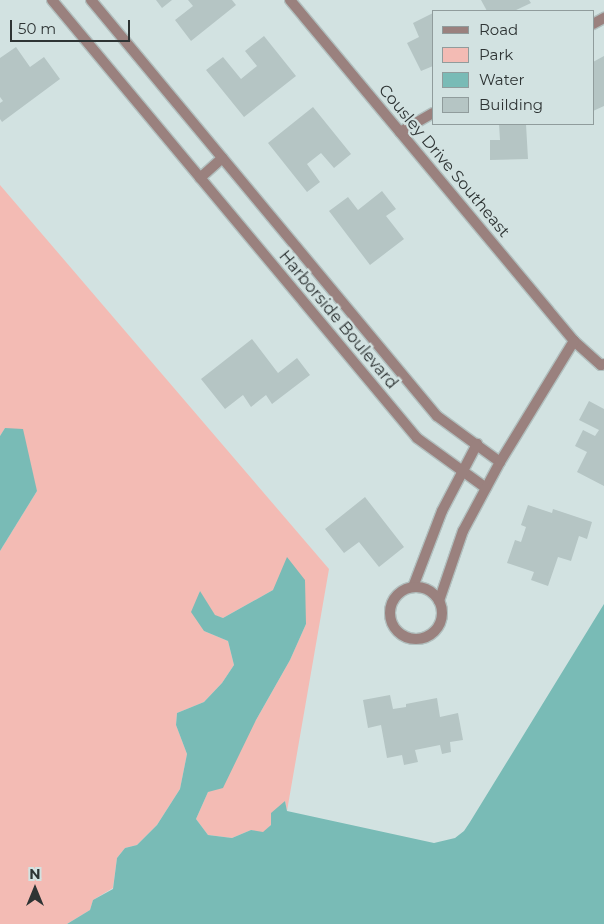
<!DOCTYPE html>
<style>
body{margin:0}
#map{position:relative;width:604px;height:924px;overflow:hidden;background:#d2e2e1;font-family:Montserrat,sans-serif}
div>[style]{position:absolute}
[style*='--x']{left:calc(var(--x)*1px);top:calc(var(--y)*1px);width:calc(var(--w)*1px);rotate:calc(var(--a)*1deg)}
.green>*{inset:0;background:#f3bbb4}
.water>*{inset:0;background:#79bbb6}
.building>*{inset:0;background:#b5c5c4}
.roads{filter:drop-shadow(1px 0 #b1bfbe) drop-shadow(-1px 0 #b1bfbe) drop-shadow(0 1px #b1bfbe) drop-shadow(0 -1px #b1bfbe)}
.minor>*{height:10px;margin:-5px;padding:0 5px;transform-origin:5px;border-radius:5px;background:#9a817e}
.minor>.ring{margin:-5px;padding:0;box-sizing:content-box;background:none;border:10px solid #9a817e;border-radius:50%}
span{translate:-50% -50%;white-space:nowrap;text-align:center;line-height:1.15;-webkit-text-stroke:4.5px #d2e2e1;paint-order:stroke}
.street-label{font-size:16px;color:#2e3434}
.legend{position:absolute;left:432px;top:10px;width:162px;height:115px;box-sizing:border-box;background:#d2e2e1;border:1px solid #909c9c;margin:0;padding:6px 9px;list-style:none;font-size:15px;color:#2e3434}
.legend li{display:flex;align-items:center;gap:10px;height:25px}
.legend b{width:25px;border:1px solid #909c9c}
.north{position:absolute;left:10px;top:864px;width:50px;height:50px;-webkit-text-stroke:4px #d2e2e1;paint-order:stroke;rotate:0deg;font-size:14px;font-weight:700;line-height:20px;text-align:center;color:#2e3434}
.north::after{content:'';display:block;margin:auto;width:18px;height:22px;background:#2e3434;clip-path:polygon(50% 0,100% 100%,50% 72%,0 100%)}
.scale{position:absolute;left:10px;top:20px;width:120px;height:22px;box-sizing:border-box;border:2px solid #2e3434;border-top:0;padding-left:6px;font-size:15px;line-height:18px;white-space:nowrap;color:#2e3434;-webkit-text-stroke:4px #d2e2e1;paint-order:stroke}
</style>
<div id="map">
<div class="green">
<i style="clip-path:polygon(0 185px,329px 569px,287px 811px,285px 801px,271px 825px,263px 833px,251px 830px,232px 838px,208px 835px,196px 819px,208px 792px,256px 720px,290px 660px,306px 624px,273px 590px,223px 618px,215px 616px,199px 591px,204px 631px,228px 641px,234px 665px,222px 683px,204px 702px,177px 713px,176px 725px,187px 754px,180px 789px,157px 825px,137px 845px,125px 848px,117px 858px,113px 888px,93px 900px,90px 910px,67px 924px,0 924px,0 551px,37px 491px,5px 428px,0 436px)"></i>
</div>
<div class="water">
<i style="clip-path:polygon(5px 428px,23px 429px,37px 491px,0 551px,0 436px)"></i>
<i style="clip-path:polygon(287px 557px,305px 580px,306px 624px,290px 660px,256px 720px,223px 788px,208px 792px,196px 819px,208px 835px,232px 838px,251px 830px,263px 832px,271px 825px,271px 813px,285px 801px,287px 811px,434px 843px,455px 838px,464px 831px,470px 822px,604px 604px,604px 924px,67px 924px,90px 910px,93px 900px,113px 889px,117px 858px,125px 848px,137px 845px,157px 825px,180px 789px,187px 754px,176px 725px,177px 713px,204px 702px,222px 683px,234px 665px,228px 641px,204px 631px,191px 612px,200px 591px,215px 615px,223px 618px,273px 590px)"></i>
</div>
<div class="building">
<i style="clip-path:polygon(156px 0,172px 0,162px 8px)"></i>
<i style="clip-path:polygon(188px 0,232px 0,236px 5px,191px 41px,175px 20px,193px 6px)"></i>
<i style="clip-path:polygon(481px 0,529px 0,531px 3px,514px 11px,487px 11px)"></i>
<i style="clip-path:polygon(433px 13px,433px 66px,421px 71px,407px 43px,419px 37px,413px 23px)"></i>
<i style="clip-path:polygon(264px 36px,296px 76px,244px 117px,206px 70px,223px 57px,241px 79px,257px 66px,245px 51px)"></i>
<i style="clip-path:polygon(16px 47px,30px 67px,44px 57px,60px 79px,2px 122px,0 119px,0 103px,3px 101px,0 97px,0 58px)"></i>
<i style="clip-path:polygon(604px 56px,604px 106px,593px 111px,593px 62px)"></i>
<i style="clip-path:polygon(313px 107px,351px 154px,334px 168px,321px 153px,307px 164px,320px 182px,307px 192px,268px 143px)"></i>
<i style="clip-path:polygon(499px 124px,526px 124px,528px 159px,490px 160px,490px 140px,500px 140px)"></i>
<i style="clip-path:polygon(382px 191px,396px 209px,386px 216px,404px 239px,370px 265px,329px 211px,348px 197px,358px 210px)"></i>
<i style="clip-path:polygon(252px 339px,278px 373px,297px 358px,310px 375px,272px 404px,266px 395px,251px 407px,243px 395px,225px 409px,201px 379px)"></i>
<i style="clip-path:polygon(589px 401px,604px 409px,604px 486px,577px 472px,587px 452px,575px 446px,583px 430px,595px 436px,599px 430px,579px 420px)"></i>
<i style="clip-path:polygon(365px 497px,404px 547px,379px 567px,359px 542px,344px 553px,325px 529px)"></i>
<i style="clip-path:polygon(528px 505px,552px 513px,553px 509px,592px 522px,587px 539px,579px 536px,571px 561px,558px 557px,548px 586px,531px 580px,534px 572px,507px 563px,515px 540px,521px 542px,526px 527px,521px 525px)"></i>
<i style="clip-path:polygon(390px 695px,393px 709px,406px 707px,406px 704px,437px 698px,440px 717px,458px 713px,463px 740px,450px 742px,451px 752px,442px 754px,440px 745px,415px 750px,418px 762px,404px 765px,402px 755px,387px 758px,381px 725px,368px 728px,363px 700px)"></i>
</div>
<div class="roads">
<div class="minor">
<i style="--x:52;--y:0;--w:570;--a:50.19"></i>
<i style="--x:417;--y:438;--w:85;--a:35.9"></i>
<i style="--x:91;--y:0;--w:541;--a:50.25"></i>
<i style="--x:437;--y:416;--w:78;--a:36.1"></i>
<i style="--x:290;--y:0;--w:444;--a:50.2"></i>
<i style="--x:574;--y:341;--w:36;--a:42"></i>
<i style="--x:601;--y:365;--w:3;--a:-18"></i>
<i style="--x:593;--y:24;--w:13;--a:-29"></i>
<i style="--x:400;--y:132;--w:38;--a:-30"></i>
<i style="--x:200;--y:178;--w:30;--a:-42"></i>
<i style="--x:413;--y:587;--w:81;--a:-69.1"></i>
<i style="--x:442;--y:511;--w:76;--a:-62.4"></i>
<i class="ring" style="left:390px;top:587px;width:42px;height:42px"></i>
<i style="--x:439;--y:601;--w:74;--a:-71.1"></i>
<i style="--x:463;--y:531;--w:78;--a:-61.8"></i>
<i style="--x:500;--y:462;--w:142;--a:-58.6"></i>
</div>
</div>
<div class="street-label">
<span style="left:444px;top:161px;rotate:50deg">Cousley Drive Southeast</span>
<span style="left:338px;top:320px;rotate:50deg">Harborside Boulevard</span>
</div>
<ul class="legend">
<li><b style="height:6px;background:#9a817e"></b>Road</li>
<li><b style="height:14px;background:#f3bbb4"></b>Park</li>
<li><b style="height:14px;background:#79bbb6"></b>Water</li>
<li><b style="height:14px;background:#b5c5c4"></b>Building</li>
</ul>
<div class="north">N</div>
<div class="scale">50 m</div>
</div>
